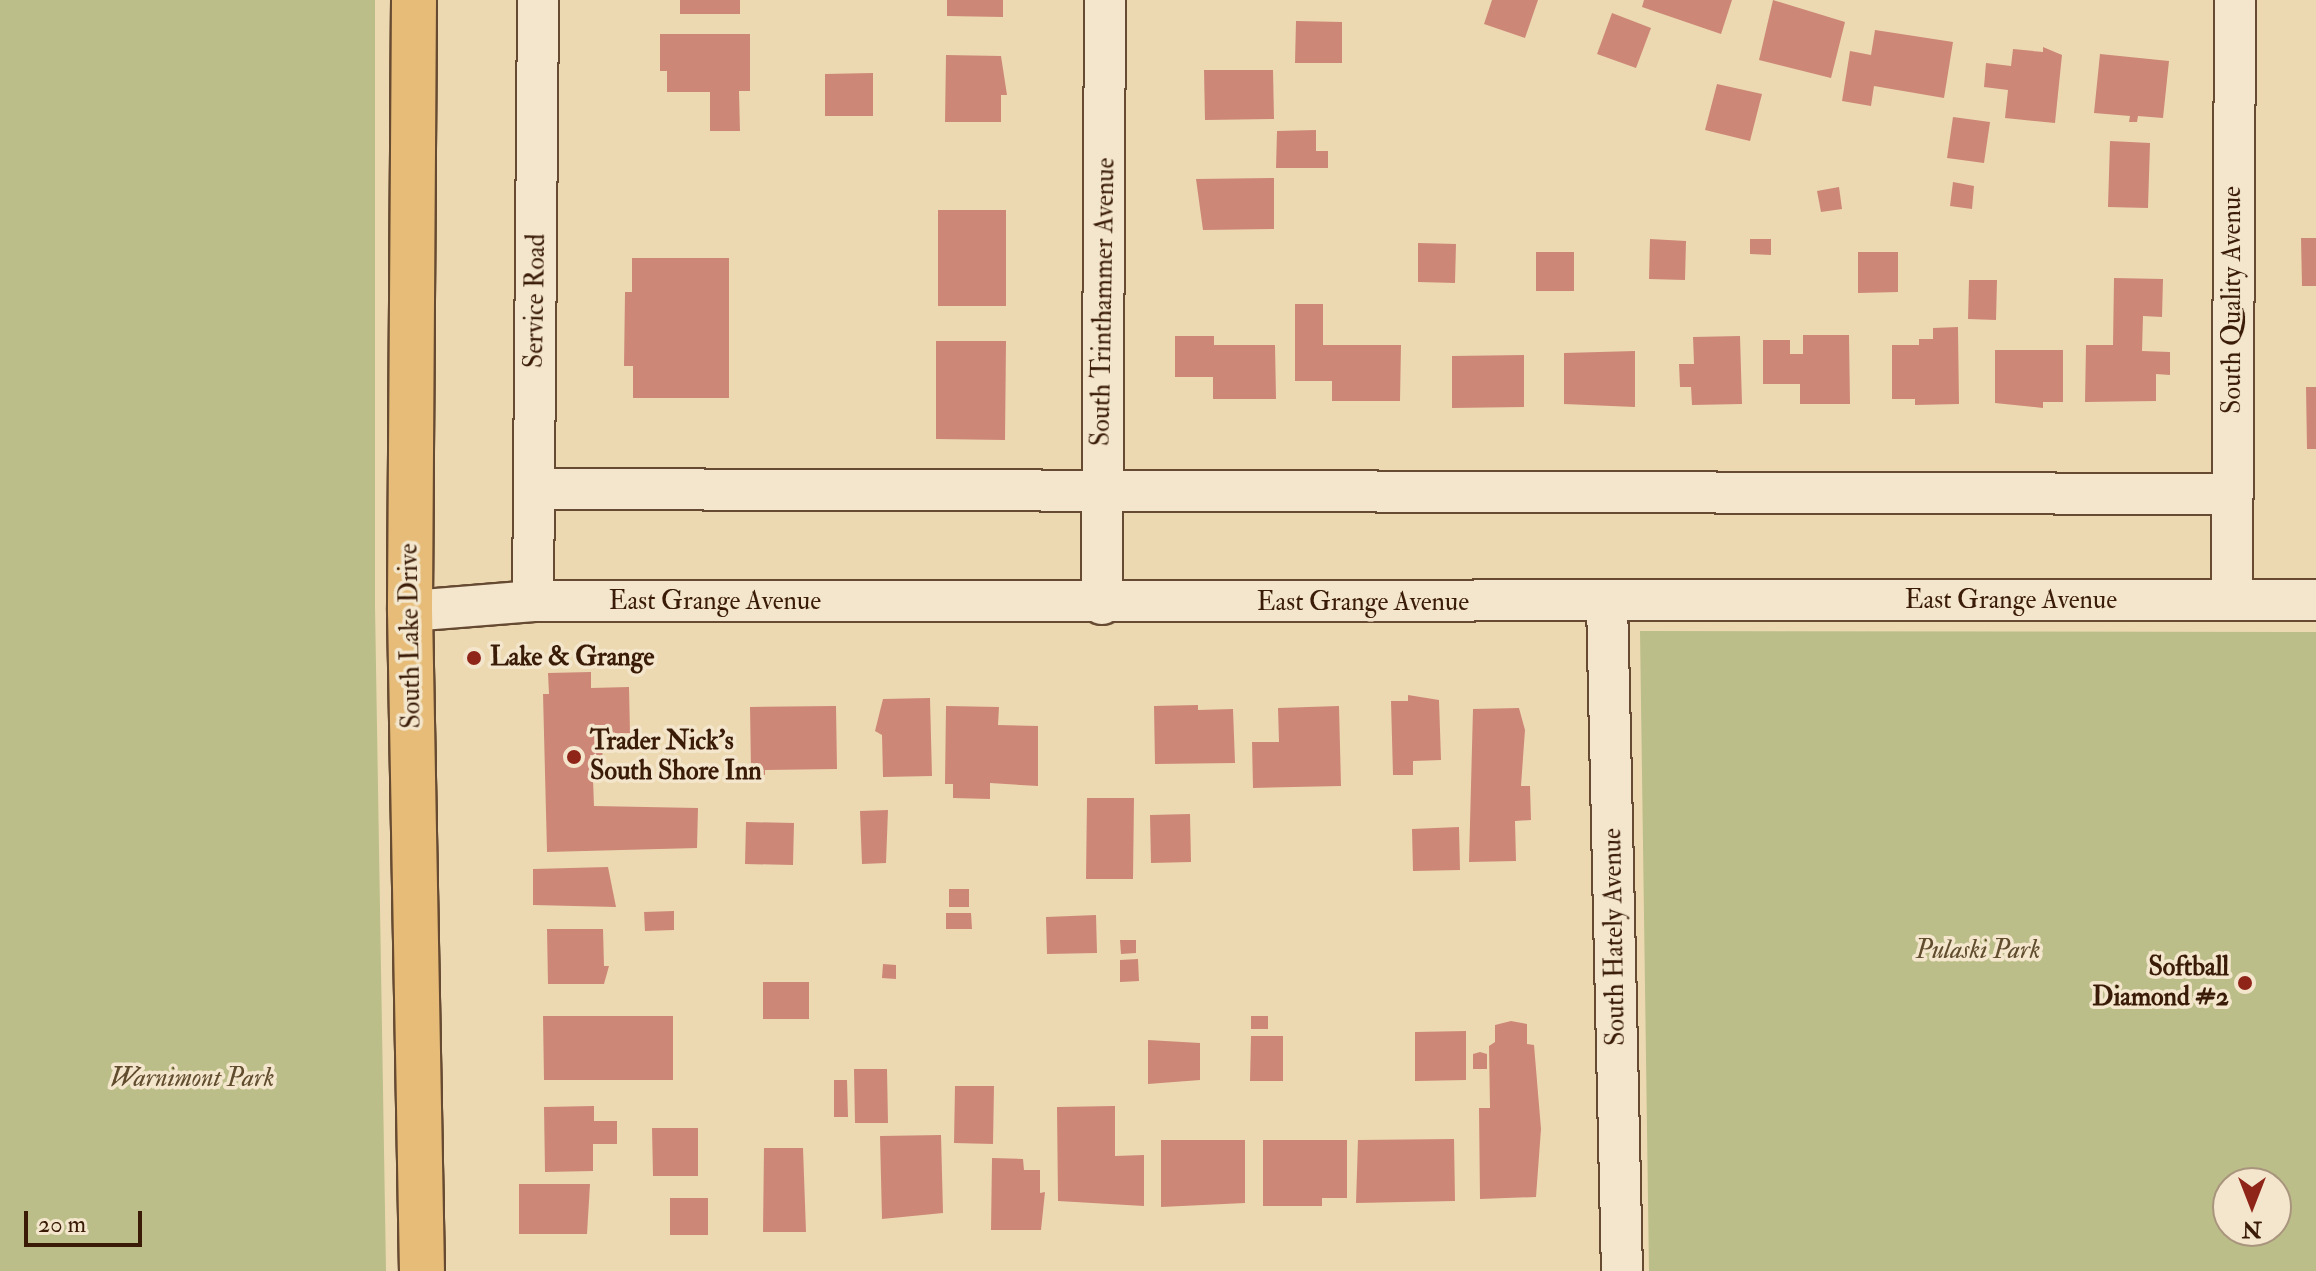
<!DOCTYPE html>
<style>
body{margin:0}
#map{position:relative;width:2316px;height:1271px;overflow:hidden;background:#ecd9b1;font-family:"IM FELL Double Pica",serif}
div>[style]{position:absolute}
[style*='--x']{left:calc(var(--x)*1px);top:calc(var(--y)*1px);width:calc(var(--w)*1px);rotate:calc(var(--a)*1deg)}
.green>*{inset:0;background:#bbbe89}
.building>*{inset:0;background:#cd8777}
.roads{filter:drop-shadow(2px 0 #664a32) drop-shadow(-2px 0 #664a32) drop-shadow(0 2px #664a32) drop-shadow(0 -2px #664a32)}
.minor>*{height:40px;margin:-20px;padding:0 20px;transform-origin:20px;border-radius:20px;background:#f3e6cc}
.major>*{height:44px;margin:-22px;padding:0 22px;transform-origin:22px;border-radius:22px;background:#e6bc78}
.dots>*{width:22px;height:22px;translate:-50% -50%;box-sizing:border-box;border:4px solid #f3e6cc;border-radius:50%}
span{translate:-50% -50%;white-space:nowrap;text-align:center;line-height:1.15;-webkit-text-stroke:7px #f3e6cc;paint-order:stroke}
.street-label{font-size:26px;color:#3a1b07}
.poi-label{font-size:26px;color:#3a1b07;font-weight:700}
.left{translate:0 -50%;text-align:left}
.right{translate:-100% -50%;text-align:right}
.park-label{font-size:26px;color:#614c2e;font-style:italic}
.north{position:absolute;left:2212px;top:1167px;width:80px;height:80px;box-sizing:border-box;background:#f3e6cc;border:2px solid #a9957d;border-radius:50%;rotate:180deg;font-size:22px;font-weight:700;line-height:32px;text-align:center;color:#3a1b07}
.north::after{content:'';display:block;margin:auto;width:28px;height:36px;background:#8f2418;clip-path:polygon(50% 0,100% 100%,50% 72%,0 100%)}
.scale{position:absolute;left:24px;top:1211px;width:118px;height:36px;box-sizing:border-box;border:4px solid #3a1b07;border-top:0;padding-left:10px;font-size:24px;line-height:28px;white-space:nowrap;color:#3a1b07;-webkit-text-stroke:6px #f3e6cc;paint-order:stroke}
</style>
<div id="map">
<div class="green">
<i style="clip-path:polygon(0 0,375px 0,375px 606px,386px 1271px,0 1271px)"></i>
<i style="clip-path:polygon(evenodd,1640px 631px,2316px 632px,2316px 1271px,1649px 1271px,1640px 631px,2228px 1183px,2276px 1183px,2276px 1231px,2228px 1231px,2228px 1183px)"></i>
</div>
<div class="building">
<i style="clip-path:polygon(680px 0,740px 0,740px 14px,680px 14px)"></i>
<i style="clip-path:polygon(947px 0,1003px 0,1003px 17px,947px 16px)"></i>
<i style="clip-path:polygon(1492px 0,1538px 0,1525px 38px,1484px 24px)"></i>
<i style="clip-path:polygon(1644px 0,1732px 0,1721px 34px,1642px 7px)"></i>
<i style="clip-path:polygon(1773px 0,1845px 22px,1831px 78px,1759px 60px)"></i>
<i style="clip-path:polygon(1612px 13px,1651px 28px,1636px 68px,1597px 54px)"></i>
<i style="clip-path:polygon(1296px 21px,1342px 22px,1342px 63px,1295px 63px)"></i>
<i style="clip-path:polygon(1875px 30px,1953px 42px,1944px 98px,1874px 86px,1871px 106px,1842px 101px,1850px 51px,1871px 55px)"></i>
<i style="clip-path:polygon(660px 34px,750px 34px,750px 91px,739px 91px,740px 131px,710px 131px,710px 92px,667px 92px,667px 71px,660px 71px)"></i>
<i style="clip-path:polygon(2043px 47px,2062px 55px,2055px 123px,2005px 118px,2008px 90px,1984px 87px,1986px 63px,2011px 66px,2013px 49px,2043px 52px)"></i>
<i style="clip-path:polygon(2100px 54px,2169px 61px,2163px 118px,2138px 116px,2137px 122px,2129px 122px,2130px 116px,2094px 113px)"></i>
<i style="clip-path:polygon(946px 55px,1001px 56px,1007px 95px,1001px 95px,1001px 122px,945px 122px)"></i>
<i style="clip-path:polygon(1204px 70px,1273px 70px,1274px 119px,1205px 120px)"></i>
<i style="clip-path:polygon(873px 73px,873px 116px,825px 116px,825px 74px)"></i>
<i style="clip-path:polygon(1717px 84px,1762px 94px,1750px 141px,1705px 130px)"></i>
<i style="clip-path:polygon(1953px 117px,1990px 122px,1984px 163px,1947px 158px)"></i>
<i style="clip-path:polygon(1316px 130px,1316px 151px,1328px 151px,1328px 168px,1276px 168px,1277px 131px)"></i>
<i style="clip-path:polygon(2110px 141px,2150px 143px,2148px 208px,2108px 207px)"></i>
<i style="clip-path:polygon(1274px 178px,1274px 229px,1203px 230px,1196px 179px)"></i>
<i style="clip-path:polygon(1953px 182px,1974px 186px,1972px 209px,1950px 206px)"></i>
<i style="clip-path:polygon(1839px 187px,1842px 209px,1821px 212px,1817px 191px)"></i>
<i style="clip-path:polygon(938px 210px,1006px 210px,1006px 306px,938px 306px)"></i>
<i style="clip-path:polygon(2301px 238px,2316px 238px,2316px 286px,2302px 286px)"></i>
<i style="clip-path:polygon(1650px 239px,1686px 241px,1685px 280px,1649px 279px)"></i>
<i style="clip-path:polygon(1750px 239px,1771px 239px,1771px 255px,1750px 254px)"></i>
<i style="clip-path:polygon(1418px 243px,1456px 244px,1455px 283px,1418px 282px)"></i>
<i style="clip-path:polygon(1536px 252px,1574px 252px,1574px 291px,1536px 291px)"></i>
<i style="clip-path:polygon(1858px 252px,1898px 252px,1898px 292px,1858px 293px)"></i>
<i style="clip-path:polygon(632px 258px,729px 258px,729px 398px,633px 398px,633px 366px,624px 366px,625px 292px,632px 292px)"></i>
<i style="clip-path:polygon(2114px 278px,2163px 279px,2162px 317px,2143px 316px,2142px 351px,2170px 352px,2170px 375px,2156px 374px,2156px 401px,2085px 402px,2086px 345px,2113px 345px)"></i>
<i style="clip-path:polygon(1969px 280px,1997px 280px,1996px 320px,1968px 319px)"></i>
<i style="clip-path:polygon(1295px 304px,1323px 304px,1323px 345px,1401px 345px,1400px 401px,1332px 401px,1332px 381px,1295px 381px)"></i>
<i style="clip-path:polygon(1958px 327px,1959px 404px,1915px 405px,1915px 399px,1892px 399px,1892px 345px,1919px 345px,1919px 339px,1933px 339px,1933px 328px)"></i>
<i style="clip-path:polygon(1803px 335px,1849px 335px,1850px 404px,1800px 404px,1800px 384px,1763px 384px,1763px 340px,1790px 340px,1790px 354px,1803px 354px)"></i>
<i style="clip-path:polygon(1175px 336px,1214px 336px,1214px 345px,1275px 345px,1276px 399px,1213px 399px,1213px 377px,1175px 377px)"></i>
<i style="clip-path:polygon(1740px 336px,1742px 404px,1692px 405px,1691px 387px,1680px 387px,1679px 364px,1694px 364px,1693px 337px)"></i>
<i style="clip-path:polygon(936px 341px,1006px 341px,1005px 440px,936px 439px)"></i>
<i style="clip-path:polygon(1995px 350px,2063px 350px,2063px 402px,2043px 402px,2043px 408px,1995px 403px)"></i>
<i style="clip-path:polygon(1635px 351px,1635px 407px,1564px 404px,1564px 353px)"></i>
<i style="clip-path:polygon(1524px 355px,1524px 407px,1452px 408px,1452px 356px)"></i>
<i style="clip-path:polygon(2306px 387px,2316px 387px,2316px 449px,2307px 449px)"></i>
<i style="clip-path:polygon(591px 672px,591px 688px,629px 687px,630px 733px,602px 734px,603px 779px,593px 779px,594px 806px,698px 808px,697px 848px,547px 852px,543px 694px,549px 694px,548px 673px)"></i>
<i style="clip-path:polygon(1408px 695px,1439px 700px,1441px 760px,1413px 761px,1413px 775px,1393px 775px,1391px 701px,1408px 701px)"></i>
<i style="clip-path:polygon(930px 698px,932px 776px,883px 777px,882px 735px,875px 731px,883px 699px)"></i>
<i style="clip-path:polygon(1198px 705px,1198px 710px,1233px 709px,1235px 763px,1155px 764px,1154px 706px)"></i>
<i style="clip-path:polygon(836px 706px,837px 769px,765px 770px,765px 775px,751px 771px,750px 707px)"></i>
<i style="clip-path:polygon(946px 706px,999px 707px,998px 725px,1038px 726px,1038px 786px,990px 783px,990px 799px,953px 798px,953px 784px,945px 784px)"></i>
<i style="clip-path:polygon(1339px 706px,1341px 786px,1253px 788px,1252px 742px,1279px 742px,1278px 708px)"></i>
<i style="clip-path:polygon(1519px 708px,1525px 730px,1521px 786px,1530px 786px,1531px 820px,1515px 821px,1516px 861px,1469px 862px,1473px 709px)"></i>
<i style="clip-path:polygon(1087px 798px,1134px 798px,1133px 879px,1086px 879px)"></i>
<i style="clip-path:polygon(888px 810px,886px 863px,862px 864px,860px 811px)"></i>
<i style="clip-path:polygon(1190px 814px,1191px 862px,1151px 863px,1150px 815px)"></i>
<i style="clip-path:polygon(746px 822px,794px 823px,793px 865px,745px 864px)"></i>
<i style="clip-path:polygon(1459px 827px,1460px 870px,1413px 871px,1412px 829px)"></i>
<i style="clip-path:polygon(608px 867px,616px 907px,533px 905px,533px 869px)"></i>
<i style="clip-path:polygon(949px 889px,969px 889px,969px 907px,949px 907px)"></i>
<i style="clip-path:polygon(674px 911px,674px 930px,645px 931px,644px 912px)"></i>
<i style="clip-path:polygon(946px 913px,971px 913px,972px 929px,946px 929px)"></i>
<i style="clip-path:polygon(1096px 915px,1097px 953px,1047px 954px,1046px 917px)"></i>
<i style="clip-path:polygon(547px 929px,603px 929px,604px 966px,609px 966px,604px 984px,548px 984px)"></i>
<i style="clip-path:polygon(1120px 940px,1136px 940px,1136px 953px,1121px 954px)"></i>
<i style="clip-path:polygon(1138px 959px,1139px 981px,1120px 982px,1120px 960px)"></i>
<i style="clip-path:polygon(883px 964px,896px 965px,896px 979px,882px 978px)"></i>
<i style="clip-path:polygon(763px 982px,809px 982px,809px 1019px,763px 1019px)"></i>
<i style="clip-path:polygon(543px 1016px,673px 1016px,673px 1080px,544px 1080px)"></i>
<i style="clip-path:polygon(1251px 1016px,1268px 1016px,1268px 1029px,1251px 1029px)"></i>
<i style="clip-path:polygon(1511px 1021px,1527px 1024px,1527px 1044px,1534px 1045px,1541px 1129px,1536px 1197px,1480px 1199px,1479px 1108px,1490px 1108px,1489px 1046px,1495px 1042px,1495px 1025px)"></i>
<i style="clip-path:polygon(1466px 1031px,1466px 1080px,1415px 1081px,1415px 1032px)"></i>
<i style="clip-path:polygon(1251px 1036px,1283px 1036px,1283px 1081px,1250px 1081px)"></i>
<i style="clip-path:polygon(1148px 1040px,1200px 1043px,1200px 1080px,1148px 1084px)"></i>
<i style="clip-path:polygon(1480px 1052px,1487px 1054px,1487px 1069px,1473px 1069px,1473px 1054px)"></i>
<i style="clip-path:polygon(854px 1069px,887px 1069px,888px 1123px,855px 1123px)"></i>
<i style="clip-path:polygon(834px 1080px,847px 1080px,848px 1117px,834px 1117px)"></i>
<i style="clip-path:polygon(955px 1086px,994px 1086px,993px 1144px,954px 1143px)"></i>
<i style="clip-path:polygon(594px 1106px,594px 1121px,617px 1121px,617px 1144px,593px 1144px,593px 1171px,545px 1172px,544px 1107px)"></i>
<i style="clip-path:polygon(1115px 1106px,1115px 1156px,1144px 1155px,1144px 1206px,1058px 1201px,1057px 1107px)"></i>
<i style="clip-path:polygon(652px 1128px,698px 1128px,698px 1176px,653px 1176px)"></i>
<i style="clip-path:polygon(941px 1135px,943px 1213px,882px 1219px,880px 1136px)"></i>
<i style="clip-path:polygon(1454px 1139px,1455px 1201px,1356px 1203px,1358px 1140px)"></i>
<i style="clip-path:polygon(1161px 1140px,1245px 1140px,1245px 1203px,1161px 1207px)"></i>
<i style="clip-path:polygon(1263px 1140px,1347px 1140px,1347px 1198px,1322px 1198px,1322px 1206px,1263px 1206px)"></i>
<i style="clip-path:polygon(764px 1148px,803px 1148px,806px 1232px,763px 1232px)"></i>
<i style="clip-path:polygon(992px 1158px,1023px 1159px,1024px 1170px,1040px 1170px,1040px 1193px,1045px 1192px,1041px 1230px,991px 1230px)"></i>
<i style="clip-path:polygon(519px 1184px,590px 1184px,587px 1234px,519px 1234px)"></i>
<i style="clip-path:polygon(670px 1198px,708px 1198px,708px 1235px,670px 1235px)"></i>
</div>
<div class="roads">
<div class="minor">
<i style="--x:534;--y:489;--w:1698;--a:0.17"></i>
<i style="--x:2232;--y:600;--w:600;--a:-89.71"></i>
<i style="--x:533;--y:601;--w:601;--a:-89.52"></i>
<i style="--x:1607;--y:602;--w:669;--a:88.72"></i>
<i style="--x:1102;--y:604;--w:604;--a:-89.72"></i>
<i style="--x:410;--y:611;--w:123;--a:-4.6"></i>
<i style="--x:533;--y:601;--w:1783;--a:-0.03"></i>
</div>
<div class="major">
<i style="--x:414;--y:0;--w:611;--a:90.38"></i>
<i style="--x:410;--y:611;--w:660;--a:88.96"></i>
</div>
</div>
<div class="dots">
<i style="left:474px;top:658px;background:#8f2418"></i>
<i style="left:574px;top:757px;background:#8f2418"></i>
<i style="left:2245px;top:983px;background:#8f2418"></i>
</div>
<div class="street-label">
<span style="left:2233px;top:300px;rotate:-90deg">South Quality Avenue</span>
<span style="left:536px;top:301px;rotate:-89deg">Service Road</span>
<span style="left:1104px;top:302px;rotate:-89deg">South Trinthammer Avenue</span>
<span style="left:2011px;top:601px">East Grange Avenue</span>
<span style="left:715px;top:602px">East Grange Avenue</span>
<span style="left:1363px;top:603px">East Grange Avenue</span>
<span style="left:411px;top:636px;rotate:-91deg">South Lake Drive</span>
<span style="left:1615px;top:937px;rotate:-91deg">South Hately Avenue</span>
</div>
<div class="poi-label">
<span class="left" style="left:490px;top:658px">Lake &amp; Grange</span>
<span class="left" style="left:590px;top:757px">Trader Nick's<br>South Shore Inn</span>
<span class="right" style="left:2229px;top:983px">Softball<br>Diamond #2</span>
</div>
<div class="park-label">
<span style="left:1978px;top:951px">Pulaski Park</span>
<span style="left:192px;top:1079px">Warnimont Park</span>
</div>
<div class="north">N</div>
<div class="scale">20 m</div>
</div>
